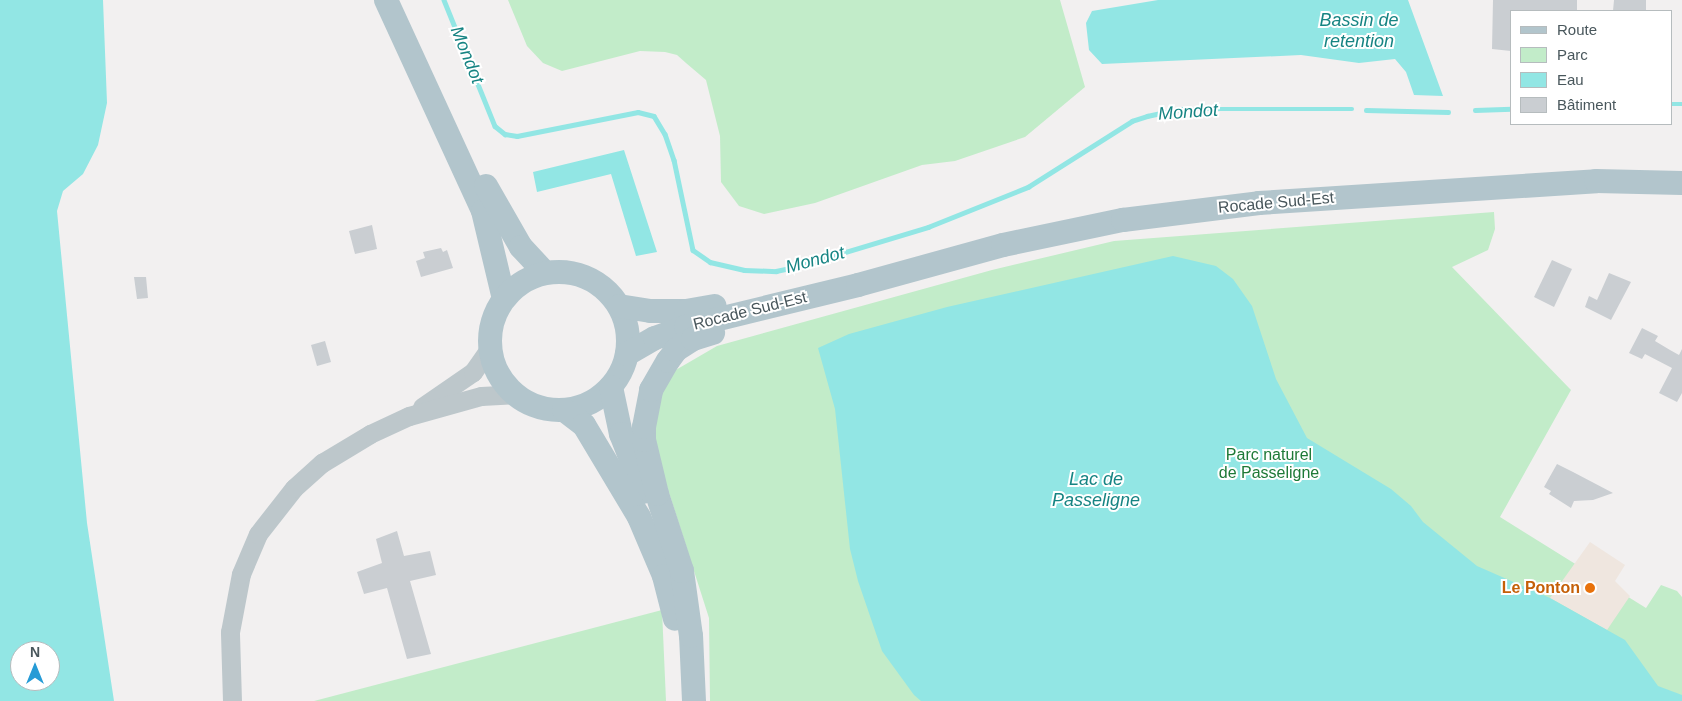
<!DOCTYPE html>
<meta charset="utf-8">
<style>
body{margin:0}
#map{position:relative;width:1682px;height:701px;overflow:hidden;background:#f2f0f0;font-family:Arial,sans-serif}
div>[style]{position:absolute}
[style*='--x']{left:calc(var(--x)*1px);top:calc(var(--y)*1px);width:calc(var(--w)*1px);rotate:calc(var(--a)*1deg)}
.green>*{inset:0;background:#c2ecc9}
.sand>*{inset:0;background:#efe6df}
.water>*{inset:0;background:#92e6e4}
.stream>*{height:4.5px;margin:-2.25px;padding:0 2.25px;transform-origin:2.25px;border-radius:2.25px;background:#92e6e4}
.building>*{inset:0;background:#caced2}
.tertiary>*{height:19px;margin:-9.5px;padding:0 9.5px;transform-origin:9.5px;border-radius:9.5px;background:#bdc7cb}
.primary>*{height:24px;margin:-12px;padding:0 12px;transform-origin:12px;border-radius:12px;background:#b2c5cc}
.primary>.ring{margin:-12px;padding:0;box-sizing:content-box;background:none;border:24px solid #b2c5cc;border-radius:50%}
.dots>*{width:14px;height:14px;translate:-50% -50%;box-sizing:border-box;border:2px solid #fff;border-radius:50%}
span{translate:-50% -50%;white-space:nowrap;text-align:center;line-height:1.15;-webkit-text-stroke:4px #fff;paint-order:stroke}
.street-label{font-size:16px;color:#49575c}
.park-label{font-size:16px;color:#1e7937}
.food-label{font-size:16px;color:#c56008;font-weight:700}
.right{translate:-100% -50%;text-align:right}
.water-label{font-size:18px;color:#168483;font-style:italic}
.legend{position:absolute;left:1510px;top:10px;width:162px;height:115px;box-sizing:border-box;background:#fff;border:1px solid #b6bcbe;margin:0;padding:6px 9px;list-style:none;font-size:15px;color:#49575c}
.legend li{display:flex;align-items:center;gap:10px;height:25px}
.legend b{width:25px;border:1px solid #b6bcbe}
.north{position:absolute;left:10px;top:641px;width:50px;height:50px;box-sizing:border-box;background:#fff;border:1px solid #b6bcbe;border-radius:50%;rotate:0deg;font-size:14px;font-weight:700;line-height:20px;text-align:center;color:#49575c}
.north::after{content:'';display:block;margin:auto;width:18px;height:22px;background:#269bd6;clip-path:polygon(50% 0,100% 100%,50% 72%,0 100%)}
</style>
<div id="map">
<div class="green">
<i style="clip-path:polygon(508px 0,1060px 0,1085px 87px,1025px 137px,955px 161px,922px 165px,815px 203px,764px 214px,739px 206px,721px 182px,720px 136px,706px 80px,686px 63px,677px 55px,665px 52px,640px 51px,562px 71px,543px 63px,527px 46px)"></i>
<i style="clip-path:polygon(1494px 212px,1495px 229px,1488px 250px,1452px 267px,1571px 390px,1500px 517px,1646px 608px,1661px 585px,1677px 591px,1682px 597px,1682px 701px,710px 701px,709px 618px,656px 452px,652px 408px,674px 371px,717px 346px,992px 270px,1114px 241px)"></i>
<i style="clip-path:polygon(662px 610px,666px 701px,314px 701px)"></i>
</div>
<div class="sand">
<i style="clip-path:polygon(1590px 542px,1625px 565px,1615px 581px,1630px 596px,1607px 630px,1550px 598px)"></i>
</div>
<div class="water">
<i style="clip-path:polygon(evenodd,0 0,103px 0,107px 103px,98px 145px,83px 174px,63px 191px,57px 211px,87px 523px,114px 701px,0 701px,0 0,20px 651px,50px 651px,50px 681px,20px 681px,20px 651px)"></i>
<i style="clip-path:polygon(1158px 0,1408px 0,1443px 96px,1414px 95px,1406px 72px,1395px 59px,1359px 63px,1301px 55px,1102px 64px,1089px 50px,1086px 23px,1092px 11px)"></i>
<i style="clip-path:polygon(624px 150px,657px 252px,636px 256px,611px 174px,537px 192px,533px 172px)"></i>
<i style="clip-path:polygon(1173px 256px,1216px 266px,1233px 279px,1252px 306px,1276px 379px,1307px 438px,1391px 489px,1411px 506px,1423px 522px,1477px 566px,1550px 598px,1625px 640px,1658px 686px,1682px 695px,1682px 701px,921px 701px,914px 695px,882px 651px,858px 581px,850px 549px,835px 409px,818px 348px,849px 334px,947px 307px)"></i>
</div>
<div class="stream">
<i style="--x:444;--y:0;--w:136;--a:68"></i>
<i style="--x:495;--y:126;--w:13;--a:39"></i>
<i style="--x:505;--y:134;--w:12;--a:9"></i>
<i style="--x:517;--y:136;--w:123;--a:-11.2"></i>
<i style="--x:638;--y:112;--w:16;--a:14"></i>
<i style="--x:654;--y:116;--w:21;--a:59"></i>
<i style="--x:665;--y:134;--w:28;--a:71"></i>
<i style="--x:674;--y:160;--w:92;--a:78.1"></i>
<i style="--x:693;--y:250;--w:21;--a:35"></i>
<i style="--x:710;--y:262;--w:35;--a:13"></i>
<i style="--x:744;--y:270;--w:32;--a:2"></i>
<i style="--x:776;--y:271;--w:24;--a:-12"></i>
<i style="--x:799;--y:266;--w:135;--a:-16.8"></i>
<i style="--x:928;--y:227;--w:108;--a:-21.8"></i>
<i style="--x:1028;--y:187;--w:123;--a:-32.4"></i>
<i style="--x:1132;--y:121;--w:16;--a:-18"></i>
<i style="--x:1147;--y:116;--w:33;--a:-12"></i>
<i style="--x:1179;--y:109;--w:173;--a:0"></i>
<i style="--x:1671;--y:104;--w:11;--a:0"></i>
<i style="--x:1366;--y:110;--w:82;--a:1.4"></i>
<i style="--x:1475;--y:110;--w:36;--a:-2"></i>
</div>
<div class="building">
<i style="clip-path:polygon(1493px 0,1577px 0,1577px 11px,1511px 11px,1511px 51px,1492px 49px)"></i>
<i style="clip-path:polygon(1614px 0,1646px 0,1646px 11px,1613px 11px)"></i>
<i style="clip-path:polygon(372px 225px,377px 249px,355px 254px,349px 231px)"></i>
<i style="clip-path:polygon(441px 248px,443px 252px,447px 250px,453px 268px,421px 277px,416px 261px,425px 258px,423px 252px)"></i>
<i style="clip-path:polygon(1552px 260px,1572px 269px,1554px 307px,1534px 297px)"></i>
<i style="clip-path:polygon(1609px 273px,1631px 282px,1611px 320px,1585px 307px,1589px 296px,1597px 300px)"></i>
<i style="clip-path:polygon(134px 277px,146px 277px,148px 298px,137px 299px)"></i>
<i style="clip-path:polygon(1642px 328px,1658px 336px,1655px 341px,1670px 350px,1679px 355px,1682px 349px,1682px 393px,1677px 402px,1659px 393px,1672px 368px,1645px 354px,1642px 359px,1629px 353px)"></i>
<i style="clip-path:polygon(325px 341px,331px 362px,317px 366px,311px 345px)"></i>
<i style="clip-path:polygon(1557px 464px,1573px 472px,1613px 493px,1593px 500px,1574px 501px,1571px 508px,1549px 494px,1551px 491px,1544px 487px)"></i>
<i style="clip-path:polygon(397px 531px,404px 556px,430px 551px,436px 575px,410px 581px,431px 654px,407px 659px,387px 588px,364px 594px,357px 572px,382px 563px,376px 539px)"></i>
</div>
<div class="tertiary">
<i style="--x:422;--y:407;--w:62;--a:-34.5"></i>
<i style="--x:473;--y:372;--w:29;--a:-55"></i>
<i style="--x:232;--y:701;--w:69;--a:-91.7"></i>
<i style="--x:230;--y:632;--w:59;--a:-79.3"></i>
<i style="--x:241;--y:574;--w:43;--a:-67"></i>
<i style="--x:258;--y:534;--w:58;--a:-52"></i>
<i style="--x:294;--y:488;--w:38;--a:-42"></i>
<i style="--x:322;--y:463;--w:56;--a:-31.1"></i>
<i style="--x:370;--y:434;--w:43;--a:-24.8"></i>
<i style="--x:409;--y:416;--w:75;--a:-15.5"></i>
<i style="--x:481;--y:396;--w:34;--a:-3"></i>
</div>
<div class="primary">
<i style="--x:386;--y:0;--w:232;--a:65.3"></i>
<i style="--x:483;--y:211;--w:90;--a:76.6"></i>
<i style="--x:486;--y:186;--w:70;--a:60.2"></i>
<i style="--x:521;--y:247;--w:35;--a:47"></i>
<i class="ring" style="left:490px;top:272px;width:114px;height:114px"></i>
<i style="--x:619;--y:306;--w:32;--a:9"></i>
<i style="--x:651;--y:311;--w:35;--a:0"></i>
<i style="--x:686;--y:311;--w:29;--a:-10"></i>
<i style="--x:627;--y:354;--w:32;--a:-30"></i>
<i style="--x:655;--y:338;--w:33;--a:-20"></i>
<i style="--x:686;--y:327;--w:177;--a:-13.7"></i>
<i style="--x:858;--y:285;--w:150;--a:-15.4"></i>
<i style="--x:1003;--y:245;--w:123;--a:-11.8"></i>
<i style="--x:1123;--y:220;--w:137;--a:-7.1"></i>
<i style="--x:1259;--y:203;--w:338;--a:-3.7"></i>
<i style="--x:1596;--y:181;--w:86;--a:1.3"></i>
<i style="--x:611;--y:387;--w:48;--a:78"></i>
<i style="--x:621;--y:434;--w:62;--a:68.4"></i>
<i style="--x:564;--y:410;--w:25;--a:37"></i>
<i style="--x:584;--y:425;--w:107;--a:59.1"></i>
<i style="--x:639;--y:517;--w:64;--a:67"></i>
<i style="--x:664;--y:576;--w:44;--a:75.7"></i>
<i style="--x:694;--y:701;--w:65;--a:-92.6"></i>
<i style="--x:691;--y:636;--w:66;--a:-97.9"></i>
<i style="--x:682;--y:571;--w:81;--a:-108"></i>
<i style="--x:657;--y:494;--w:56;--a:-103.5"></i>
<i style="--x:644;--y:440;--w:13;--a:-90"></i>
<i style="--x:644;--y:427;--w:38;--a:-79"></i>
<i style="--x:651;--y:390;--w:34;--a:-60"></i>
<i style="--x:668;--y:361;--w:14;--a:-54"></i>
<i style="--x:676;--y:350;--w:20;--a:-33"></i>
<i style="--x:693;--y:339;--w:21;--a:-17"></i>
</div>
<div class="dots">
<i style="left:1590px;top:588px;background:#e8710a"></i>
</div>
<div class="street-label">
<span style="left:1276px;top:203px;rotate:-5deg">Rocade Sud-Est</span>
<span style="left:750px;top:311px;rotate:-14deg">Rocade Sud-Est</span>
</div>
<div class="park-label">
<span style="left:1269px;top:464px">Parc naturel<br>de Passeligne</span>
</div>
<div class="food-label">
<span class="right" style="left:1580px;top:588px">Le Ponton</span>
</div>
<div class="water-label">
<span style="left:1359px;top:31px">Bassin de<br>retention</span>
<span style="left:467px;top:55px;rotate:68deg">Mondot</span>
<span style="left:1188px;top:112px;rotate:-4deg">Mondot</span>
<span style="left:815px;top:260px;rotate:-15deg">Mondot</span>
<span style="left:1096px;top:490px">Lac de<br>Passeligne</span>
</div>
<ul class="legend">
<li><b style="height:6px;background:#b2c5cc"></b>Route</li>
<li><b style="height:14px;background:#c2ecc9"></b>Parc</li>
<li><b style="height:14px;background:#92e6e4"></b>Eau</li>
<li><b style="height:14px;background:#caced2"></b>Bâtiment</li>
</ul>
<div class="north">N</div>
</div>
